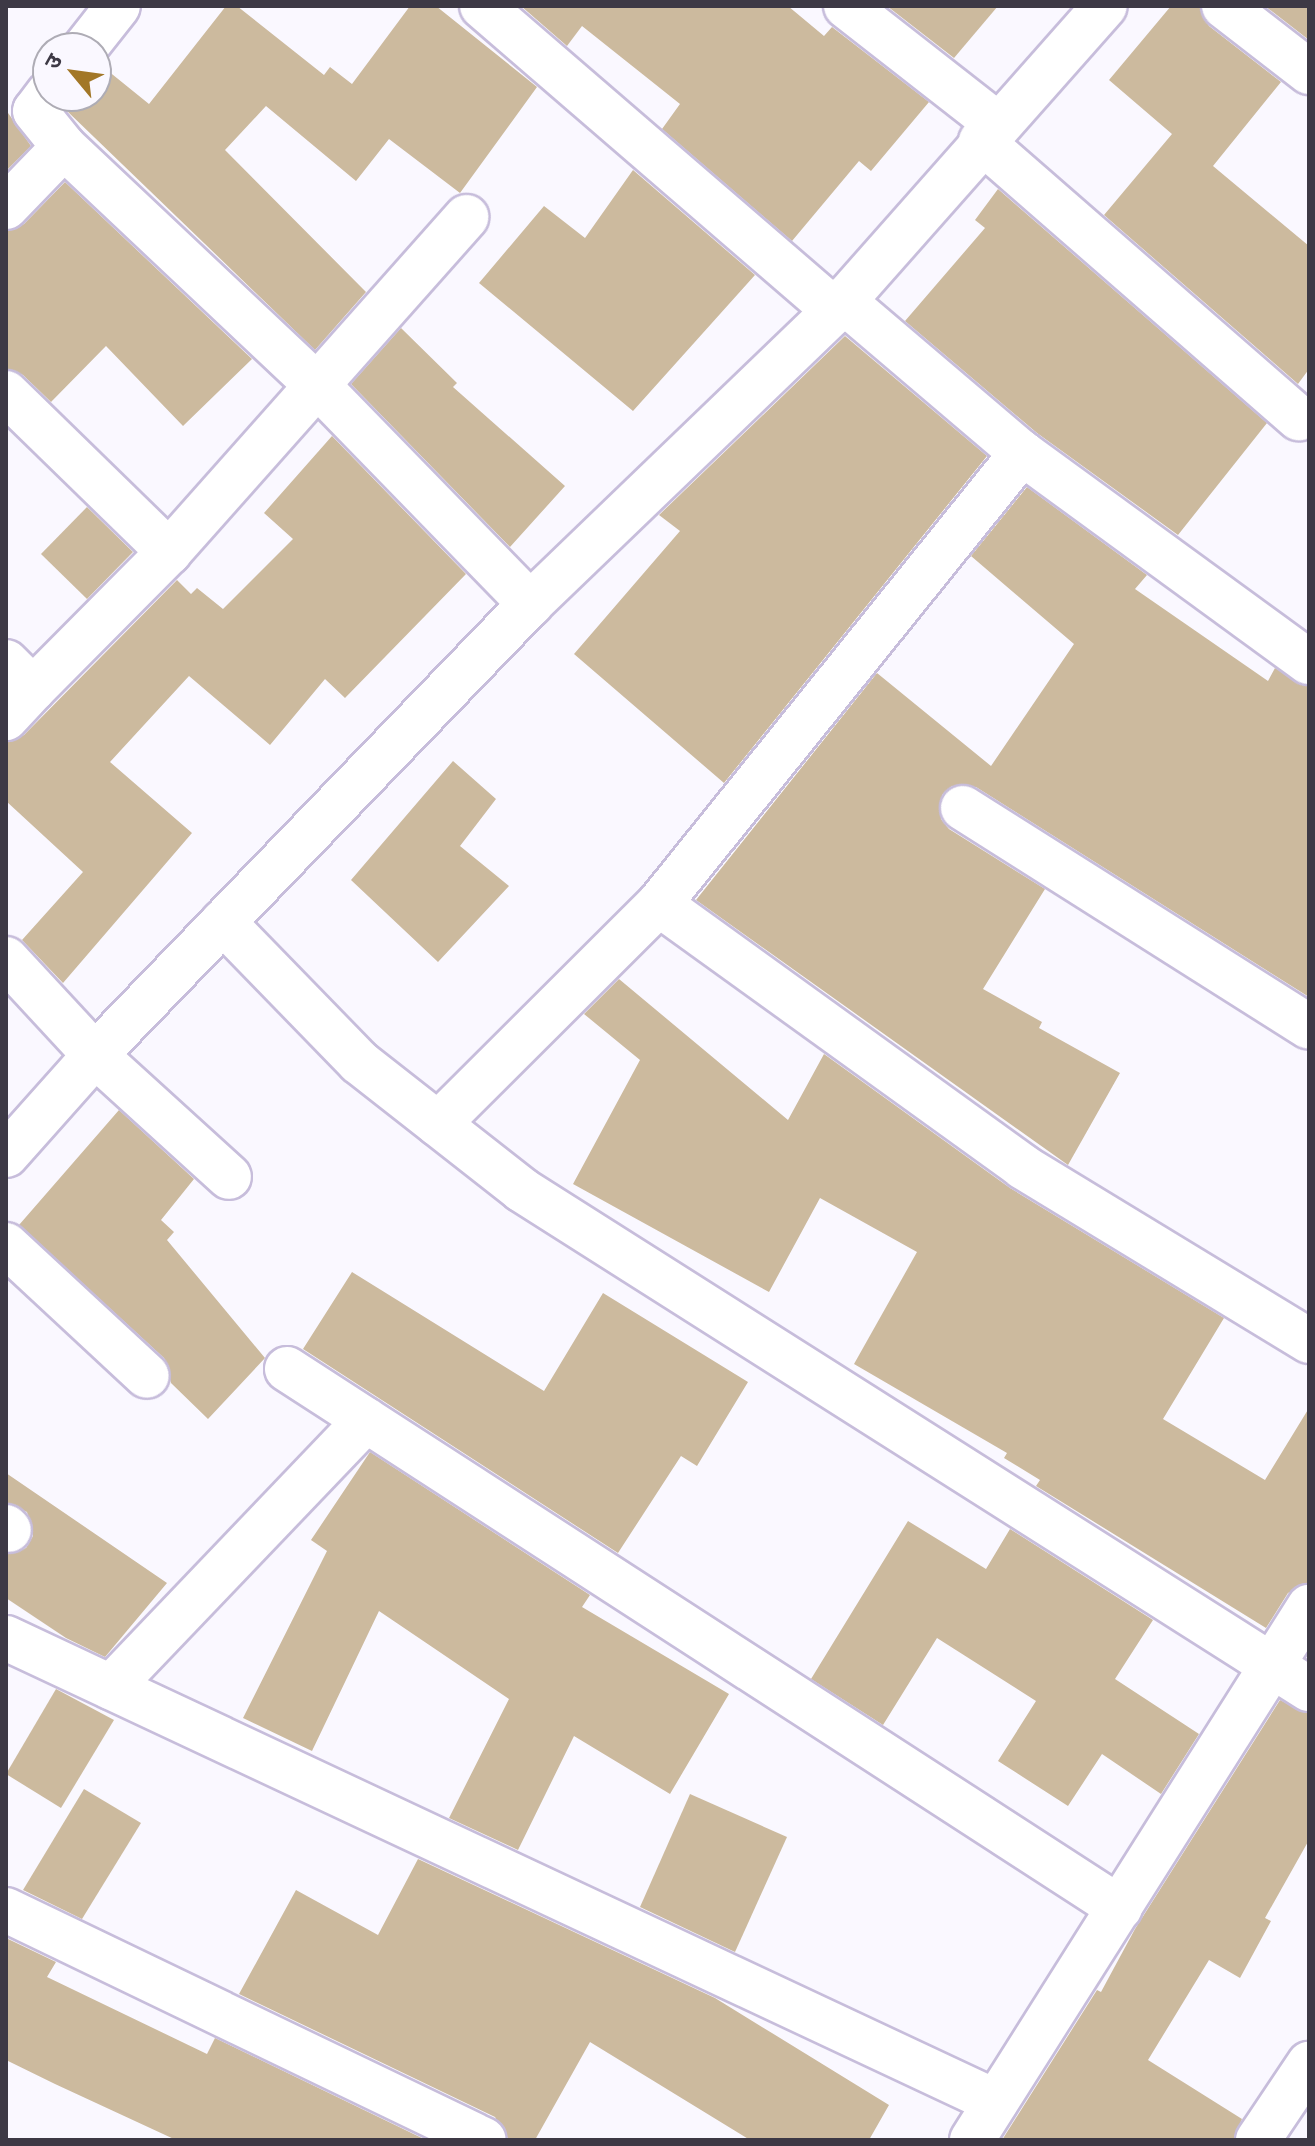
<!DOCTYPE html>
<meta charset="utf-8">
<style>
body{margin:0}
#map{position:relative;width:1315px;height:2146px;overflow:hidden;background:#faf8ff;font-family:Mulish,"Noto Sans Devanagari",sans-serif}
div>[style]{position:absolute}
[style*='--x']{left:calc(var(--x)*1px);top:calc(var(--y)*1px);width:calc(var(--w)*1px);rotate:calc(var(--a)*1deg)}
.building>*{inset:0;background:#ccba9e}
.roads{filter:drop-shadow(2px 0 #c7bddb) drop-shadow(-2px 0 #c7bddb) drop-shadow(0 2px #c7bddb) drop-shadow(0 -2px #c7bddb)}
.minor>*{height:44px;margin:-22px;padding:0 22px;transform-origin:22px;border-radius:22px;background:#fff}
span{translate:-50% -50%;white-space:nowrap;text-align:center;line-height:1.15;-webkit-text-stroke:6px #faf8ff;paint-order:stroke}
.frame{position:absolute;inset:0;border:8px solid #3d3945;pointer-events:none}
.north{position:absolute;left:32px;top:32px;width:80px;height:80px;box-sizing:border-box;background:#faf8ff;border:2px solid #aeacb5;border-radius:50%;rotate:299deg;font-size:22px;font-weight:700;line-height:32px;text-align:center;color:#3d3945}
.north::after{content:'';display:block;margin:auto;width:28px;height:36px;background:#a27727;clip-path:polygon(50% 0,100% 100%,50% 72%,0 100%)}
</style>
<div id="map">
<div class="building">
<i style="clip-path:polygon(226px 6px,237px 6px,324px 75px,330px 67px,352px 84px,410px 6px,436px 6px,537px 87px,460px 193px,389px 139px,356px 181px,266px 106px,225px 150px,366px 292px,315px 350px,67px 111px,73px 96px,96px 96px,96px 70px,102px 66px,149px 104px)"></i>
<i style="clip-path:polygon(521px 6px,788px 6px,824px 36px,832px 27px,929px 102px,871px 171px,859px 161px,792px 241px,662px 129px,680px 104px,582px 26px,567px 46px)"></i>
<i style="clip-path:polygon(887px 6px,998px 6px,954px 58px)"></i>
<i style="clip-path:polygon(1171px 6px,1200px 6px,1209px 26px,1281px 82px,1213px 166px,1309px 246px,1309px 369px,1298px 384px,1104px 215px,1172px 134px,1109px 80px)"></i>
<i style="clip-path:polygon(1265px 6px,1309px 6px,1309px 40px)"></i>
<i style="clip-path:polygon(6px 110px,31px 146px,6px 171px)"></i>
<i style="clip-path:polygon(633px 170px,755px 275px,633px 411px,479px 283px,544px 206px,585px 238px)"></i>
<i style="clip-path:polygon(65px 182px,252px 359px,183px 426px,106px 346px,51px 402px,23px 375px,6px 369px,6px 231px,24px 224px)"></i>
<i style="clip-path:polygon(998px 189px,1267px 423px,1178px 535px,1037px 433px,905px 321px,985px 228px,975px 220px)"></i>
<i style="clip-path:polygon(401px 328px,457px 383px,453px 387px,565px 486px,510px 547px,351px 384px)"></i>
<i style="clip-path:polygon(845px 336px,987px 456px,724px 783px,574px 654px,680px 531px,659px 515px)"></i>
<i style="clip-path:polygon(332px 436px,466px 574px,345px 698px,325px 679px,270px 745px,189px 676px,110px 762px,192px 833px,63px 983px,22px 940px,83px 872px,6px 801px,6px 742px,24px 735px,177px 580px,191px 594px,197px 588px,223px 609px,293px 539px,264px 513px)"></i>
<i style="clip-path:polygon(1027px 487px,1147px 575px,1135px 589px,1268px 681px,1275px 668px,1309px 687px,1309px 997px,976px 787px,952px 786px,942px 795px,941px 819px,949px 829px,1045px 889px,983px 989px,1042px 1022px,1039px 1028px,1120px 1073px,1068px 1165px,696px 900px,877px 673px,991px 766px,1074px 644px,971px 556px)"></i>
<i style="clip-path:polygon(87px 507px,133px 552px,87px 599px,41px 554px)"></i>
<i style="clip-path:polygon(453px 761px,496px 799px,460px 846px,509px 886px,438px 962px,351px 880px)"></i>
<i style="clip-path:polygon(619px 979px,788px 1120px,824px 1054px,1010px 1188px,1224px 1318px,1163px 1419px,1265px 1480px,1309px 1408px,1309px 1582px,1288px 1593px,1266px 1628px,1036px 1486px,1040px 1480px,1004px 1458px,1007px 1453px,854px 1364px,917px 1252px,820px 1198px,769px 1292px,573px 1184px,640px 1060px,584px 1014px)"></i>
<i style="clip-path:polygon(119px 1110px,194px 1179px,161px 1220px,174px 1232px,167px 1240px,265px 1358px,208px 1419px,171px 1383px,164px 1358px,19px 1225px)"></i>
<i style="clip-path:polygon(352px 1272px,544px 1391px,603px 1293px,748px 1382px,697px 1466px,681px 1456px,618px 1553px,303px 1349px)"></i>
<i style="clip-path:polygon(370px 1452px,590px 1595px,582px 1607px,729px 1694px,670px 1794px,574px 1736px,518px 1850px,449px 1818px,509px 1699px,379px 1611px,312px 1751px,243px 1718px,327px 1551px,311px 1540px)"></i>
<i style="clip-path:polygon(6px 1473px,167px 1583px,105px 1657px,66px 1638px,6px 1598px,6px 1554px,26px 1548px,33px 1536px,27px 1512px,6px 1503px)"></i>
<i style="clip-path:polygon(908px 1521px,986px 1569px,1010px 1529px,1153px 1620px,1115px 1679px,1199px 1734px,1161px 1794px,1102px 1754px,1068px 1806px,998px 1761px,1036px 1701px,937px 1638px,883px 1725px,811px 1679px)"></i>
<i style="clip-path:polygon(56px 1689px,114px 1720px,61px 1808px,6px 1774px)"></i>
<i style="clip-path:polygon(1280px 1700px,1309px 1714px,1309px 1840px,1265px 1918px,1271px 1921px,1240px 1978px,1209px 1960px,1148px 2060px,1242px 2119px,1233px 2140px,1002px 2140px,1097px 1990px,1101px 1992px,1135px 1929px)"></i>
<i style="clip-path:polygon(84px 1789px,141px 1823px,82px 1919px,23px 1890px)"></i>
<i style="clip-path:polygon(690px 1794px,787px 1837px,735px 1952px,640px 1907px)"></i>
<i style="clip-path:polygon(418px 1859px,715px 1998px,889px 2105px,869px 2140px,750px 2140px,590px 2042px,535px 2140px,509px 2140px,495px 2117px,239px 1994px,296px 1890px,378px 1935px)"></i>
<i style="clip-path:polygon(6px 1938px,56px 1962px,47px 1977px,207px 2054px,215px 2038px,426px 2140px,176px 2140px,55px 2084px,6px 2060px)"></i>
</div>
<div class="roads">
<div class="minor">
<i style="--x:482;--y:6;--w:467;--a:40.8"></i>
<i style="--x:846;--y:6;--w:192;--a:38"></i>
<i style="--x:1224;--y:6;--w:108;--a:37.8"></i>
<i style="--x:85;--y:48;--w:53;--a:-51.8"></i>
<i style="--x:48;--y:94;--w:21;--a:127"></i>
<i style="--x:35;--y:111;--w:46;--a:51.1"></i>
<i style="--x:64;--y:147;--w:364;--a:43.3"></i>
<i style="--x:329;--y:397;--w:289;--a:45.8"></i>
<i style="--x:981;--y:141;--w:422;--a:41.1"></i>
<i style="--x:6;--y:207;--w:83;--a:-46"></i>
<i style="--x:842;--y:300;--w:236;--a:40.4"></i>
<i style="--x:1022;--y:453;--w:355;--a:36.1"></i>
<i style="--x:6;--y:393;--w:228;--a:44.3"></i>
<i style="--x:6;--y:662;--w:38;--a:45"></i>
<i style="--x:33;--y:689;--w:40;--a:133"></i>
<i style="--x:33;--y:689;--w:193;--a:-45.2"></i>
<i style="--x:169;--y:552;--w:448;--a:-48.4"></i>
<i style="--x:963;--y:808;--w:409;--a:32.3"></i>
<i style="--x:659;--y:904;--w:449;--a:35.8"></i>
<i style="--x:1023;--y:1167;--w:335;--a:31.3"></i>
<i style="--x:223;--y:922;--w:195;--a:45.8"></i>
<i style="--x:359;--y:1062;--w:207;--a:38.1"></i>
<i style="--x:522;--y:1190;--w:932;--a:32.38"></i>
<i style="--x:6;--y:959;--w:131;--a:47.2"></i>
<i style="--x:95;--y:1055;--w:181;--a:42.3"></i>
<i style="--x:438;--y:1124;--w:312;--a:-44.9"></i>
<i style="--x:659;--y:904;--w:579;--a:-51.17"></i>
<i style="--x:6;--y:1155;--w:134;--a:-48.3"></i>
<i style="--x:95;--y:1055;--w:627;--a:-46.03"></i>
<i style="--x:530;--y:604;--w:423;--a:-43.9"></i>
<i style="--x:835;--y:311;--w:407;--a:-48.5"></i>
<i style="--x:6;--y:1245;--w:192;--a:42.9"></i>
<i style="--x:287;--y:1369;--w:992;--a:32.91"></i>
<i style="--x:6;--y:1527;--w:4;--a:45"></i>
<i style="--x:6;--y:1638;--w:1093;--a:25.11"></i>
<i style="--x:111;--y:1687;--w:369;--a:-46.3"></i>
<i style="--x:6;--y:1910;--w:530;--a:25.7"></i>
<i style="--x:972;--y:2140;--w:631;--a:-57.7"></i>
<i style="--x:1258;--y:2140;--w:92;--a:-56.1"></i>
</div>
</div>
<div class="frame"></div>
<div class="north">उ</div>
</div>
